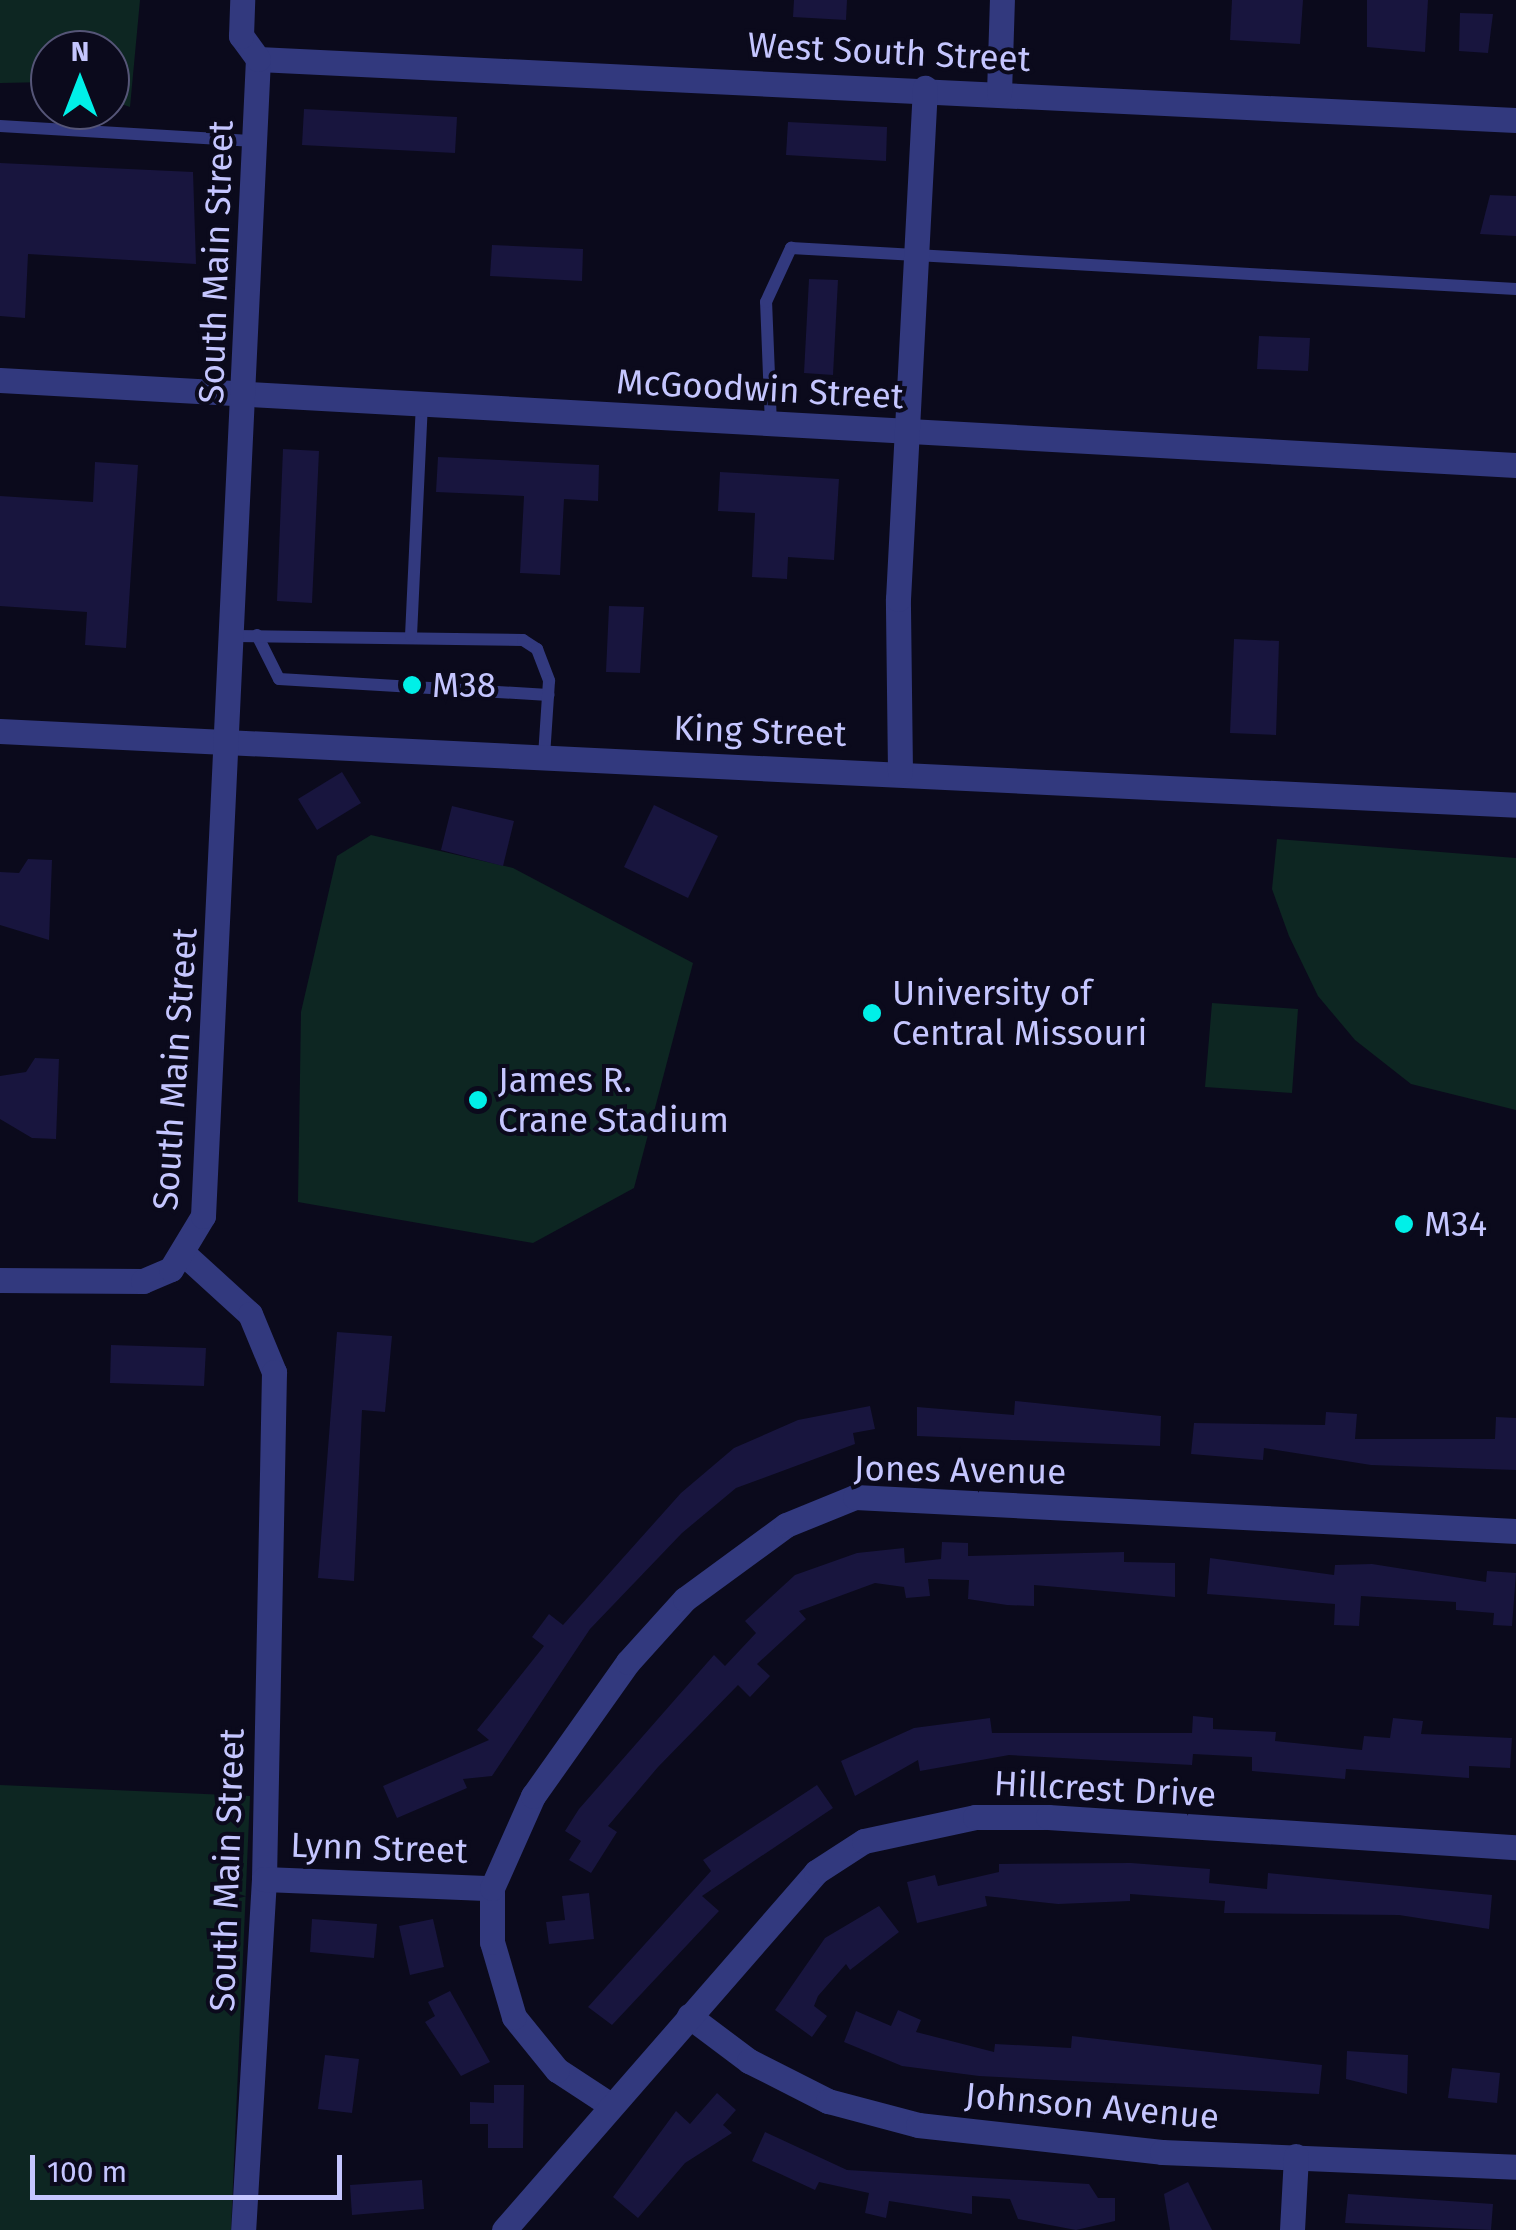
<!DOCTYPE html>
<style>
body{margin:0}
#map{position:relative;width:1516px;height:2230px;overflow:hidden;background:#0b0a1c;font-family:"Fira Sans",sans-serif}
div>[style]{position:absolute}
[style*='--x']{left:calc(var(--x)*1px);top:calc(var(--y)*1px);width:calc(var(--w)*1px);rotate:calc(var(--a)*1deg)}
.green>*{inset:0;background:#0d2622}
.building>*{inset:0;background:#18153e}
.service>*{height:12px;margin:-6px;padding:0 6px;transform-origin:6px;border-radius:6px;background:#32397e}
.minor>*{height:25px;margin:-12.5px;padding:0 12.5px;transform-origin:12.5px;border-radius:12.5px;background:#32397e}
.dots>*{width:28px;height:28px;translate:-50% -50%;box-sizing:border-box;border:5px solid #0b0a1c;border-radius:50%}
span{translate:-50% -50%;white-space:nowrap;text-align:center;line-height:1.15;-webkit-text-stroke:8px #0b0a1c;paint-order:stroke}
.street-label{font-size:35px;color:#c5c6ff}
.poi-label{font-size:35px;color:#c5c6ff}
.left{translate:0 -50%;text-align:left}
.north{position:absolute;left:30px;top:30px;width:100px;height:100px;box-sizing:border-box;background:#0b0a1c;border:2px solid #557;border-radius:50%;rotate:0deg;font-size:28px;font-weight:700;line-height:40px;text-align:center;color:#c5c6ff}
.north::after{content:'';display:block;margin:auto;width:35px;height:45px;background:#00f0e8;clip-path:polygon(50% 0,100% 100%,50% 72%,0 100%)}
.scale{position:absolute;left:30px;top:2155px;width:312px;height:45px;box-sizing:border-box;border:5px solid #c5c6ff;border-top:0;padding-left:12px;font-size:30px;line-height:35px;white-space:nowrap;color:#c5c6ff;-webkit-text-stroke:8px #0b0a1c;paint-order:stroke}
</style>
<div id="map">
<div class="green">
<i style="clip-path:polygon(0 0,140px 0,130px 107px,110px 100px,110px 50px,50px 50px,50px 82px,0 83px)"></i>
<i style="clip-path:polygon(371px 835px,513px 868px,693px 963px,634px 1188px,533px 1243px,298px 1202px,301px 1012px,337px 856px)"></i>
<i style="clip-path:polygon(1277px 839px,1516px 858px,1516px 1110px,1411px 1084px,1355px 1040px,1318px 996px,1289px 936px,1272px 889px)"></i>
<i style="clip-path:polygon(1212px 1003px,1298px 1009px,1292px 1093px,1205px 1087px)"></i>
<i style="clip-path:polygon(0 1785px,250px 1796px,231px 2230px,0 2230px)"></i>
</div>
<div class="building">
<i style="clip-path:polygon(794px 0,847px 0,846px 20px,793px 17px)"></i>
<i style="clip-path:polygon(1232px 0,1303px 0,1300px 44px,1230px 40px)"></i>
<i style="clip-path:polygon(1367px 0,1428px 0,1425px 52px,1367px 47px)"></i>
<i style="clip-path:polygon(1460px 13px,1493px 14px,1488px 53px,1459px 51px)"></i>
<i style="clip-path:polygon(304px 109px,457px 117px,455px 153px,302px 145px)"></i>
<i style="clip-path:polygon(788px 122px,887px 127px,886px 161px,786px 155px)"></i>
<i style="clip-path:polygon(0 163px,193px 172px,196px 264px,28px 254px,25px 318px,0 316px)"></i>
<i style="clip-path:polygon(1490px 195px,1516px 196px,1516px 236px,1480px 234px)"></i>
<i style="clip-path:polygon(492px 245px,583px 249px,582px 281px,490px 276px)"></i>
<i style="clip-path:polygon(809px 279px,838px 280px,833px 375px,804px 373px)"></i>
<i style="clip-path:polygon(1259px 336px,1310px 338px,1308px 371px,1257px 369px)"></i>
<i style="clip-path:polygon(283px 449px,319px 451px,312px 603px,277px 601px)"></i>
<i style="clip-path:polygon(438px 457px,599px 465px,598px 501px,564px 499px,560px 575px,520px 573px,524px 496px,436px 492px)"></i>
<i style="clip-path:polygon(95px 462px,138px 465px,126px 648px,85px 645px,87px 612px,0 606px,0 496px,93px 502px)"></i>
<i style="clip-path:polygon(720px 472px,839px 479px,834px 560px,788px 557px,787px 579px,752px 577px,755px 513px,718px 511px)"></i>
<i style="clip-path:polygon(609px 606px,644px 607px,640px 673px,606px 672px)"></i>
<i style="clip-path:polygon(1234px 639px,1279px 641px,1276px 735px,1230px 733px)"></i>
<i style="clip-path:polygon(342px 772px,361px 803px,317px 830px,298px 799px)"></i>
<i style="clip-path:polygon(654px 805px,718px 836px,688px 898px,624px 867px)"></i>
<i style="clip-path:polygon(452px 806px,514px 821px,503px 866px,441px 850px)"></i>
<i style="clip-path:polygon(28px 859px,52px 860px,49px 940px,0 925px,0 872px,19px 873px)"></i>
<i style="clip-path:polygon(35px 1058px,59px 1059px,56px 1139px,32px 1138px,0 1119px,0 1076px,26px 1072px)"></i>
<i style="clip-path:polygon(337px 1332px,392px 1336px,385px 1412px,362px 1410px,354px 1581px,318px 1578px)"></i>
<i style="clip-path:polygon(111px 1345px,206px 1348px,204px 1386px,110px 1383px)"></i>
<i style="clip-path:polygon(1015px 1401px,1161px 1416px,1160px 1446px,917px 1436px,917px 1407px,1014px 1415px)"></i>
<i style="clip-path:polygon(870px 1406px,875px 1429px,853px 1433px,855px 1444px,736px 1488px,682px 1533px,590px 1629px,492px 1776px,463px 1779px,467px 1788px,397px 1818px,383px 1786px,489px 1740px,477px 1730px,544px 1646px,532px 1637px,549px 1614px,563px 1625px,681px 1493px,734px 1448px,798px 1420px)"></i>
<i style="clip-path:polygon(1326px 1412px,1357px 1414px,1355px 1439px,1495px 1439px,1496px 1417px,1516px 1418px,1516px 1470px,1371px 1465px,1264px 1448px,1263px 1460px,1191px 1454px,1194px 1423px,1325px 1425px)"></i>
<i style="clip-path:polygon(942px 1542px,968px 1543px,968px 1556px,1124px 1552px,1124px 1562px,1175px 1563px,1175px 1597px,1034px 1585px,1034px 1606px,1007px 1605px,968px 1599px,969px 1580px,928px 1579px,930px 1596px,906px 1598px,904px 1587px,875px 1583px,799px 1611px,806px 1619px,757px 1664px,770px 1676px,750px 1697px,738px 1685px,658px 1767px,608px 1826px,617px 1832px,591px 1873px,569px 1860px,581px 1841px,565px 1831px,579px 1809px,714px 1655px,725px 1666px,756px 1633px,745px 1621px,795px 1575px,857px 1553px,904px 1548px,905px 1563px,941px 1559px)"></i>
<i style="clip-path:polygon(1210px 1558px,1334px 1575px,1335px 1565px,1372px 1564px,1486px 1582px,1487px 1571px,1516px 1573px,1512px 1626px,1493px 1625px,1494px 1613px,1456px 1610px,1456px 1602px,1361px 1596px,1359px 1626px,1334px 1625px,1335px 1604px,1207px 1594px)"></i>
<i style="clip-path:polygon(1193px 1716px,1213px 1718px,1213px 1729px,1276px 1732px,1275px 1741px,1362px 1750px,1364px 1736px,1390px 1738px,1393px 1718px,1423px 1721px,1421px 1734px,1512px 1738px,1510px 1768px,1469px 1766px,1469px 1778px,1346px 1769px,1345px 1779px,1252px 1771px,1252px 1757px,1193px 1754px,1192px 1765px,1009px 1755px,920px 1771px,918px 1760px,855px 1796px,841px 1761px,914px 1728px,990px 1718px,992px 1733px,1192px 1733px)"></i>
<i style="clip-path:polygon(817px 1785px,833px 1808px,702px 1896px,719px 1911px,612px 2025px,588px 2007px,711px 1871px,703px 1860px)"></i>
<i style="clip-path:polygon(1131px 1863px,1210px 1869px,1209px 1883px,1267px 1889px,1268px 1873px,1492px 1895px,1489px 1929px,1399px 1915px,1224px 1913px,1225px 1901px,1130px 1894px,1130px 1901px,1058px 1904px,985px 1896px,987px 1906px,917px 1923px,907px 1882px,935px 1875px,938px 1886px,999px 1872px,999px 1864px)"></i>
<i style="clip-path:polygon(589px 1893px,594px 1939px,549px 1944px,546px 1922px,565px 1920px,562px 1896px)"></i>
<i style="clip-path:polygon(879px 1906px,899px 1932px,850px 1970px,846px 1964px,818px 1996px,814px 2006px,827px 2016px,812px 2037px,775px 2010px,825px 1938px)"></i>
<i style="clip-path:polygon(312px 1919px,377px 1924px,374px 1958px,310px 1952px)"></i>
<i style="clip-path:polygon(433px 1919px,444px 1967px,410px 1975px,399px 1926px)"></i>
<i style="clip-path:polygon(450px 1991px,490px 2062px,461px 2076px,425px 2022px,435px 2016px,428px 2002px)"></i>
<i style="clip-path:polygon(898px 2010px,921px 2020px,916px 2032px,994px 2052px,995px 2044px,1071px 2048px,1072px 2036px,1322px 2065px,1319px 2094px,979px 2076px,902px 2066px,844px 2042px,856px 2011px,891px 2026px)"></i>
<i style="clip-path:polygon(1347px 2051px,1408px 2055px,1407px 2094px,1346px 2079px)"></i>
<i style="clip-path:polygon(325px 2055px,359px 2059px,352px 2113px,318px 2109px)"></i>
<i style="clip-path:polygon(1452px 2068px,1500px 2073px,1497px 2103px,1448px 2098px)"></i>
<i style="clip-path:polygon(494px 2085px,524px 2085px,523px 2148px,488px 2148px,488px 2124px,470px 2124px,470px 2102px,494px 2103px)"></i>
<i style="clip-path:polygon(717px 2093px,736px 2110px,723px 2125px,732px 2133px,685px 2163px,638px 2218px,613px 2197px,676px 2111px,690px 2124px)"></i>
<i style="clip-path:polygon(765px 2132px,847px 2170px,1089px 2184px,1098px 2198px,1115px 2198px,1115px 2221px,1076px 2230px,1018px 2219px,1010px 2199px,972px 2196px,972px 2214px,889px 2201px,886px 2218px,865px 2213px,869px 2193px,819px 2182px,815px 2190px,752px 2161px)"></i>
<i style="clip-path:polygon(422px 2180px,424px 2209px,352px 2215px,350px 2185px)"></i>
<i style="clip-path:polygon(1188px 2182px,1212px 2230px,1170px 2230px,1164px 2194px)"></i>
<i style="clip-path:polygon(1348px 2194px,1493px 2204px,1491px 2230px,1345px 2223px)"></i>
</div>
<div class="service">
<i style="--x:0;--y:126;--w:255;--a:3.4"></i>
<i style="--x:771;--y:425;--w:123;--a:-92.3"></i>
<i style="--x:766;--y:302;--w:60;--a:-65.2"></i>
<i style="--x:791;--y:248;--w:726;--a:3.24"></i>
<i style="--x:257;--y:635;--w:49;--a:63.4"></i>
<i style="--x:279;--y:679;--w:270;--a:3.4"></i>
<i style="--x:234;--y:636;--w:289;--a:0.8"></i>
<i style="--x:523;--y:640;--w:17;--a:33"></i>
<i style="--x:537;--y:649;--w:34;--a:69"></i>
<i style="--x:549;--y:681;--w:75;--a:93.8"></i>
<i style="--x:411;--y:636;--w:231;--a:-87.3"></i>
</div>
<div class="minor">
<i style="--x:258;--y:59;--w:1259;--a:2.78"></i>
<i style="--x:999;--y:93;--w:93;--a:-88.2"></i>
<i style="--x:0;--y:380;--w:1518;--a:3.21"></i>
<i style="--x:0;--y:731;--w:1518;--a:2.79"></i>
<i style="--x:900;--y:772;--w:173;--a:-90.7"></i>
<i style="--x:898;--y:599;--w:512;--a:-86.98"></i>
<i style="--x:184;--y:1254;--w:89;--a:42.3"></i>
<i style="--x:250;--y:1314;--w:63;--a:67.5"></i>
<i style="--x:274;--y:1372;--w:507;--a:91.13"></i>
<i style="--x:264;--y:1879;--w:352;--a:93.4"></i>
<i style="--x:0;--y:1280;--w:143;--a:0.4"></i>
<i style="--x:143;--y:1281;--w:30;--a:-23"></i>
<i style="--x:171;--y:1269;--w:62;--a:-58.9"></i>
<i style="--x:203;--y:1216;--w:1158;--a:-87.28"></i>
<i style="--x:258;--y:59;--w:29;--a:-126"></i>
<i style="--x:241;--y:36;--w:36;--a:-88"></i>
<i style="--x:264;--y:1879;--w:228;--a:2.3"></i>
<i style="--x:689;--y:2016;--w:75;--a:36.9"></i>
<i style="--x:749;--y:2061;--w:89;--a:26.9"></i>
<i style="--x:828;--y:2101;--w:93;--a:14.9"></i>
<i style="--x:918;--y:2125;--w:245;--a:6.3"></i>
<i style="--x:1162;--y:2152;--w:354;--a:2.4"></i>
<i style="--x:609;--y:2104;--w:62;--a:-146.8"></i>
<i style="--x:557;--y:2070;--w:68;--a:-129.1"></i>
<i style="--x:514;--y:2017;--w:78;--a:-106.3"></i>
<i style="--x:492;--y:1942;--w:54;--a:-90"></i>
<i style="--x:492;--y:1888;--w:101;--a:-66"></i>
<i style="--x:533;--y:1796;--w:164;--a:-54.7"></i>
<i style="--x:628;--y:1662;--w:85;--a:-47.9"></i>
<i style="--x:685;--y:1599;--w:125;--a:-36.2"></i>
<i style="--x:786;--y:1525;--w:74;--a:-22.1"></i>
<i style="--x:855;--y:1497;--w:662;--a:2.94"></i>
<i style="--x:504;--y:2230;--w:475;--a:-48.9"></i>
<i style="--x:816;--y:1872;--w:57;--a:-32.9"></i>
<i style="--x:864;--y:1841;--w:114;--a:-12.2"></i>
<i style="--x:975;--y:1817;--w:73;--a:0"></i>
<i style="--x:1048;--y:1817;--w:469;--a:3.7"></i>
<i style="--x:1292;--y:2230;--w:74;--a:-86.9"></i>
</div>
<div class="dots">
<i style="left:412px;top:685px;background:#00f0e8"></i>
<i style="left:872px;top:1013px;background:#00f0e8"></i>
<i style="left:478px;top:1100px;background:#00f0e8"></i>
<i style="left:1404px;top:1224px;background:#00f0e8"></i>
</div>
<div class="street-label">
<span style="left:889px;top:52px;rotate:3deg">West South Street</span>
<span style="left:216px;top:262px;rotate:-88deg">South Main Street</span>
<span style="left:760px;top:389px;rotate:3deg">McGoodwin Street</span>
<span style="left:760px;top:731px;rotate:2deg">King Street</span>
<span style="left:175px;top:1069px;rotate:-86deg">South Main Street</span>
<span style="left:960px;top:1470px;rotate:1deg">Jones Avenue</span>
<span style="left:1105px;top:1789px;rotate:3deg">Hillcrest Drive</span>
<span style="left:379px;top:1848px;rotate:2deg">Lynn Street</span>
<span style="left:227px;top:1870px;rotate:-88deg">South Main Street</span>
<span style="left:1092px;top:2106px;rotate:5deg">Johnson Avenue</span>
</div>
<div class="poi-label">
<span class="left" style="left:432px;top:685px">M38</span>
<span class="left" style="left:892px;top:1013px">University of<br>Central Missouri</span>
<span class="left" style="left:498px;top:1100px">James R.<br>Crane Stadium</span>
<span class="left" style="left:1424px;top:1224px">M34</span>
</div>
<div class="north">N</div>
<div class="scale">100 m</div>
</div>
